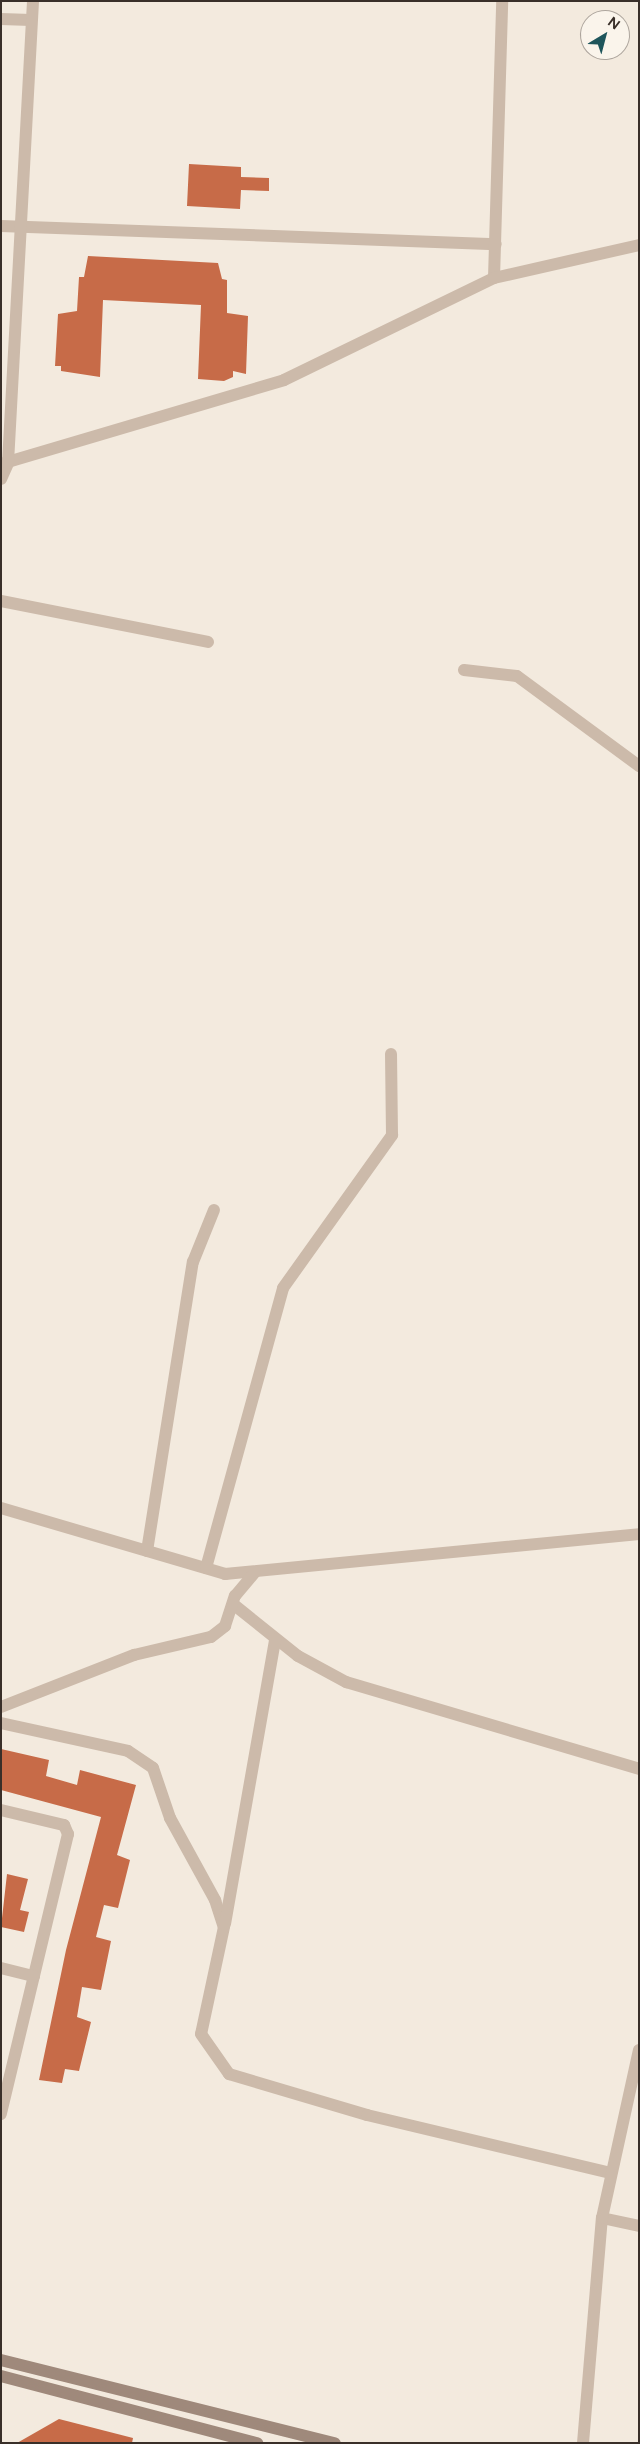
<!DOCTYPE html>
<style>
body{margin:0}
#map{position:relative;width:640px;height:2444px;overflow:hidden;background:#f3eade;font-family:Figtree,sans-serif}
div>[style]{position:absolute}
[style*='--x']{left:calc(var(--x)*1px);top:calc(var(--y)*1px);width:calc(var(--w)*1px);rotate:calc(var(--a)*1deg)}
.building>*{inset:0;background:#c76b48}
.minor>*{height:12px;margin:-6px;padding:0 6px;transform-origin:6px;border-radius:6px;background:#ccbaaa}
.secondary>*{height:12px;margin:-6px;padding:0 6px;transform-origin:6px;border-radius:6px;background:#9f897b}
span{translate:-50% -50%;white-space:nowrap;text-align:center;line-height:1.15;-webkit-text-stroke:4px #faf4eb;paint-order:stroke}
.frame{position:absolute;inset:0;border:2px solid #392f29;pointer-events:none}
.north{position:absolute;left:580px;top:10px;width:50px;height:50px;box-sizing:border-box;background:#faf4eb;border:1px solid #ada59d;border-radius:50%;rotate:37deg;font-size:14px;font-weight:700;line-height:20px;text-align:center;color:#392f29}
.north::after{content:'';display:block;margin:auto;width:18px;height:22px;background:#1e555b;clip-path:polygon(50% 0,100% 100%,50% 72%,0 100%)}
</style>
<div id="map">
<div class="building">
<i style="clip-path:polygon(189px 164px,241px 167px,241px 177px,269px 178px,269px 191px,241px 190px,240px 209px,187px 206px)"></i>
<i style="clip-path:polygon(88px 256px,218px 263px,222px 279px,227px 280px,227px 313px,248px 316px,246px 374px,233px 371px,233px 377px,224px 381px,198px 379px,201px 305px,103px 300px,100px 377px,61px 371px,61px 366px,55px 366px,58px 314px,77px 311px,79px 277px,84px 277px)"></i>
<i style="clip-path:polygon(1px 1749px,49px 1760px,46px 1776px,77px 1785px,80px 1770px,136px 1785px,117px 1855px,130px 1860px,118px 1908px,104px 1905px,96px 1937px,111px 1941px,101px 1990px,82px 1987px,77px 2017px,91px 2022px,79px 2071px,65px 2069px,62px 2083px,39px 2080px,66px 1950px,101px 1817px,1px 1790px)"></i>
<i style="clip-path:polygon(7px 1874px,28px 1879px,20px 1910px,29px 1912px,24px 1932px,1px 1927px)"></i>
<i style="clip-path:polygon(59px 2419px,133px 2438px,132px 2443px,17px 2443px)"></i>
</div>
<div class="minor">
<i style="--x:1;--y:19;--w:30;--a:2"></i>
<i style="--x:1;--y:226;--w:495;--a:2.1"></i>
<i style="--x:494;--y:278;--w:277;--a:-88.3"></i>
<i style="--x:1;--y:464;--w:295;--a:-16.5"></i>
<i style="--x:284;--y:380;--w:233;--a:-25.9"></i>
<i style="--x:494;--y:278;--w:149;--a:-12.8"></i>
<i style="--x:1;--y:479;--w:17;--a:-66"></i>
<i style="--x:8;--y:463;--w:463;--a:-86.9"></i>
<i style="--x:1;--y:601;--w:211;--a:11.2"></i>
<i style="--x:464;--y:670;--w:53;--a:6.5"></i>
<i style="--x:517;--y:676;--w:152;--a:36.4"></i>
<i style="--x:1;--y:1508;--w:234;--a:16.4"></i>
<i style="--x:225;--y:1574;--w:416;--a:-5.5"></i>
<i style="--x:147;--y:1551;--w:293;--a:-81"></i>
<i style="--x:193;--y:1262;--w:56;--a:-68"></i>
<i style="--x:206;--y:1568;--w:290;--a:-74.6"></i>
<i style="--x:283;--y:1288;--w:188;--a:-54.5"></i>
<i style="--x:392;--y:1135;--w:81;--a:-90.7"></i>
<i style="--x:233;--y:1604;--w:83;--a:38.7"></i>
<i style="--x:298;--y:1656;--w:55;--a:28.4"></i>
<i style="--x:346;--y:1682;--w:306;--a:16.5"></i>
<i style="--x:1;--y:1707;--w:143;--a:-21.4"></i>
<i style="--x:134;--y:1655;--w:79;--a:-13.2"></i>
<i style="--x:211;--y:1637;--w:18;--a:-38"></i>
<i style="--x:225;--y:1626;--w:32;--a:-72"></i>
<i style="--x:235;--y:1596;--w:31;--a:-50"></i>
<i style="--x:1;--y:1723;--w:130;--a:12.4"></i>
<i style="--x:128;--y:1751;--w:30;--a:34"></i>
<i style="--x:153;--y:1768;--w:53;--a:71.2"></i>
<i style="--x:170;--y:1818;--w:94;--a:61.2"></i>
<i style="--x:215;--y:1900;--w:28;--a:72"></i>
<i style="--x:224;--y:1927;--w:109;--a:102.1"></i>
<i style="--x:201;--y:2034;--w:49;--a:55"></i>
<i style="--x:229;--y:2074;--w:144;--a:16.5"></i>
<i style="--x:367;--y:2115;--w:251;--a:13.4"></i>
<i style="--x:1;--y:1810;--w:65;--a:13.4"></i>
<i style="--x:64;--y:1825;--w:10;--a:66"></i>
<i style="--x:68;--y:1834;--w:288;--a:103.5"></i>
<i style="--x:225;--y:1924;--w:289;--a:-80"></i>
<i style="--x:1;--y:1968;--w:34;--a:14"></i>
<i style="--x:602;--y:2218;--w:38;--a:12"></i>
<i style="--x:583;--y:2443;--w:226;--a:-85.2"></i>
<i style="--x:602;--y:2218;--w:172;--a:-77.6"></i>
</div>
<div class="secondary">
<i style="--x:1;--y:2360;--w:344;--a:14"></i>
<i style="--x:1;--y:2376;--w:265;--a:14.7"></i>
</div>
<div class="frame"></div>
<div class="north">N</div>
</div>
